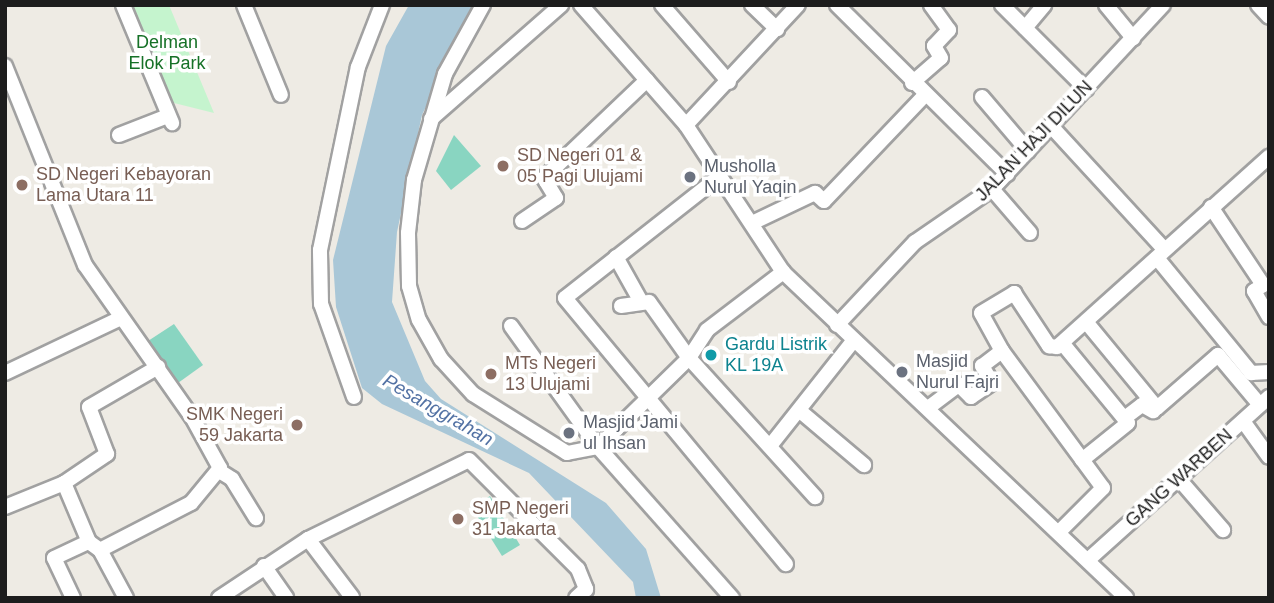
<!DOCTYPE html>
<style>
body{margin:0}
#map{position:relative;width:1274px;height:603px;overflow:hidden;background:#eeebe4;font-family:Helvetica,sans-serif}
div>[style]{position:absolute}
[style*='--x']{left:calc(var(--x)*1px);top:calc(var(--y)*1px);width:calc(var(--w)*1px);rotate:calc(var(--a)*1deg)}
.park>*{inset:0;background:#c5f4ce}
.pitch>*{inset:0;background:#89d5c1}
.water>*{inset:0;background:#a9c7d7}
.roads{filter:drop-shadow(2px 0 #a1a1a1) drop-shadow(-2px 0 #a1a1a1) drop-shadow(0 2px #a1a1a1) drop-shadow(0 -2px #a1a1a1)}
.minor>*{height:14px;margin:-7px;padding:0 7px;transform-origin:7px;border-radius:7px;background:#fff}
.dots>*{width:19px;height:19px;translate:-50% -50%;box-sizing:border-box;border:4px solid #fff;border-radius:50%}
span{translate:-50% -50%;white-space:nowrap;text-align:center;line-height:1.15;-webkit-text-stroke:7px #fff;paint-order:stroke}
.park-label{font-size:18px;color:#167127}
.street-label{font-size:18px;color:#1d1d1d}
.education-label{font-size:18px;color:#785e54}
.left{translate:0 -50%;text-align:left}
.right{translate:-100% -50%;text-align:right}
.worship-label{font-size:18px;color:#5b616d}
.culture-label{font-size:18px;color:#0d838f}
.water-label{font-size:19px;color:#5372a4;font-style:italic}
.frame{position:absolute;inset:0;border:7px solid #1d1d1d;pointer-events:none}
</style>
<div id="map">
<div class="park">
<i style="clip-path:polygon(126px 5px,169px 5px,214px 113px,166px 101px)"></i>
</div>
<div class="pitch">
<i style="clip-path:polygon(454px 135px,481px 166px,451px 190px,436px 171px)"></i>
<i style="clip-path:polygon(174px 324px,203px 365px,178px 383px,148px 341px)"></i>
<i style="clip-path:polygon(490px 496px,520px 545px,502px 556px,472px 508px)"></i>
</div>
<div class="water">
<i style="clip-path:polygon(409px 5px,474px 5px,422px 115px,397px 232px,392px 302px,425px 381px,441px 399px,606px 503px,646px 549px,661px 598px,636px 598px,633px 582px,529px 473px,382px 404px,362px 388px,336px 307px,333px 260px,386px 46px)"></i>
</div>
<div class="roads">
<div class="minor">
<i style="--x:123;--y:5;--w:128;--a:67.4"></i>
<i style="--x:244;--y:5;--w:97;--a:67.7"></i>
<i style="--x:483;--y:5;--w:79;--a:118.8"></i>
<i style="--x:445;--y:74;--w:110;--a:106.3"></i>
<i style="--x:414;--y:180;--w:53;--a:96.5"></i>
<i style="--x:408;--y:233;--w:53;--a:88.9"></i>
<i style="--x:409;--y:286;--w:35;--a:74"></i>
<i style="--x:419;--y:320;--w:45;--a:60.6"></i>
<i style="--x:441;--y:359;--w:47;--a:47.6"></i>
<i style="--x:473;--y:394;--w:111;--a:32.1"></i>
<i style="--x:567;--y:453;--w:32;--a:-11"></i>
<i style="--x:598;--y:447;--w:127;--a:-44.4"></i>
<i style="--x:689;--y:358;--w:33;--a:-57"></i>
<i style="--x:707;--y:330;--w:96;--a:-37.3"></i>
<i style="--x:581;--y:5;--w:159;--a:48.8"></i>
<i style="--x:686;--y:125;--w:176;--a:56.6"></i>
<i style="--x:783;--y:272;--w:473;--a:43.5"></i>
<i style="--x:662;--y:5;--w:102;--a:49"></i>
<i style="--x:752;--y:5;--w:35;--a:44"></i>
<i style="--x:837;--y:5;--w:240;--a:44.8"></i>
<i style="--x:1002;--y:5;--w:119;--a:45"></i>
<i style="--x:1106;--y:5;--w:43;--a:50.7"></i>
<i style="--x:1258;--y:5;--w:16;--a:47"></i>
<i style="--x:1025;--y:28;--w:30;--a:-50"></i>
<i style="--x:5;--y:66;--w:214;--a:68.1"></i>
<i style="--x:85;--y:265;--w:186;--a:54.9"></i>
<i style="--x:192;--y:417;--w:58;--a:61.2"></i>
<i style="--x:220;--y:468;--w:45;--a:129.6"></i>
<i style="--x:191;--y:503;--w:102;--a:152.7"></i>
<i style="--x:100;--y:550;--w:55;--a:61.6"></i>
<i style="--x:912;--y:83;--w:38;--a:-41"></i>
<i style="--x:941;--y:58;--w:14;--a:-120"></i>
<i style="--x:934;--y:46;--w:22;--a:-47"></i>
<i style="--x:949;--y:30;--w:31;--a:-126"></i>
<i style="--x:982;--y:97;--w:71;--a:49.6"></i>
<i style="--x:431;--y:119;--w:173;--a:-41.2"></i>
<i style="--x:686;--y:125;--w:164;--a:-47"></i>
<i style="--x:1051;--y:126;--w:168;--a:47.4"></i>
<i style="--x:119;--y:135;--w:53;--a:-21.2"></i>
<i style="--x:720;--y:176;--w:197;--a:141.8"></i>
<i style="--x:565;--y:298;--w:346;--a:50.3"></i>
<i style="--x:992;--y:189;--w:58;--a:49.2"></i>
<i style="--x:1211;--y:207;--w:94;--a:56.3"></i>
<i style="--x:1263;--y:285;--w:11;--a:146"></i>
<i style="--x:1254;--y:291;--w:30;--a:60"></i>
<i style="--x:522;--y:221;--w:41;--a:-34.1"></i>
<i style="--x:556;--y:198;--w:23;--a:-121"></i>
<i style="--x:544;--y:178;--w:142;--a:-43.6"></i>
<i style="--x:752;--y:223;--w:70;--a:-25.5"></i>
<i style="--x:815;--y:193;--w:12;--a:42"></i>
<i style="--x:824;--y:201;--w:145;--a:-46.4"></i>
<i style="--x:616;--y:257;--w:49;--a:60.8"></i>
<i style="--x:1157;--y:258;--w:149;--a:50.7"></i>
<i style="--x:1251;--y:373;--w:18;--a:-3"></i>
<i style="--x:621;--y:306;--w:28;--a:-8"></i>
<i style="--x:649;--y:302;--w:69;--a:54.5"></i>
<i style="--x:689;--y:358;--w:188;--a:47.8"></i>
<i style="--x:1087;--y:323;--w:110;--a:50.5"></i>
<i style="--x:1157;--y:408;--w:81;--a:-41"></i>
<i style="--x:1218;--y:355;--w:65;--a:50"></i>
<i style="--x:837;--y:325;--w:114;--a:-46.8"></i>
<i style="--x:915;--y:242;--w:93;--a:-34.5"></i>
<i style="--x:992;--y:189;--w:251;--a:-47.1"></i>
<i style="--x:511;--y:326;--w:149;--a:54.3"></i>
<i style="--x:598;--y:447;--w:202;--a:48.4"></i>
<i style="--x:1063;--y:344;--w:102;--a:50.6"></i>
<i style="--x:1128;--y:423;--w:59;--a:141.2"></i>
<i style="--x:1002;--y:351;--w:170;--a:53.6"></i>
<i style="--x:1103;--y:488;--w:61;--a:135"></i>
<i style="--x:5;--y:373;--w:128;--a:-25.4"></i>
<i style="--x:354;--y:397;--w:99;--a:-109.5"></i>
<i style="--x:321;--y:304;--w:54;--a:-91.1"></i>
<i style="--x:320;--y:250;--w:187;--a:-78.3"></i>
<i style="--x:358;--y:67;--w:66;--a:-68.8"></i>
<i style="--x:928;--y:408;--w:39;--a:-37"></i>
<i style="--x:959;--y:385;--w:17;--a:45"></i>
<i style="--x:971;--y:397;--w:25;--a:-34"></i>
<i style="--x:992;--y:383;--w:20;--a:-120"></i>
<i style="--x:982;--y:366;--w:25;--a:-37"></i>
<i style="--x:1002;--y:351;--w:43;--a:-118.9"></i>
<i style="--x:981;--y:313;--w:39;--a:-31"></i>
<i style="--x:1014;--y:293;--w:64;--a:56.6"></i>
<i style="--x:1049;--y:346;--w:8;--a:7"></i>
<i style="--x:1057;--y:347;--w:285;--a:-41.9"></i>
<i style="--x:800;--y:411;--w:84;--a:40.2"></i>
<i style="--x:1126;--y:417;--w:20;--a:-37"></i>
<i style="--x:1142;--y:405;--w:13;--a:29"></i>
<i style="--x:1243;--y:421;--w:44;--a:54.2"></i>
<i style="--x:770;--y:446;--w:135;--a:-51.6"></i>
<i style="--x:221;--y:472;--w:13;--a:32"></i>
<i style="--x:232;--y:479;--w:46;--a:58.4"></i>
<i style="--x:1178;--y:478;--w:69;--a:49.1"></i>
<i style="--x:64;--y:483;--w:52;--a:-34"></i>
<i style="--x:107;--y:454;--w:50;--a:-111"></i>
<i style="--x:89;--y:407;--w:80;--a:-30.1"></i>
<i style="--x:5;--y:507;--w:64;--a:-22.1"></i>
<i style="--x:64;--y:483;--w:64;--a:67"></i>
<i style="--x:89;--y:542;--w:14;--a:36"></i>
<i style="--x:308;--y:539;--w:73;--a:52.8"></i>
<i style="--x:1088;--y:560;--w:244;--a:-42"></i>
<i style="--x:264;--y:566;--w:39;--a:55"></i>
<i style="--x:73;--y:598;--w:44;--a:-115.4"></i>
<i style="--x:54;--y:558;--w:38;--a:-25"></i>
<i style="--x:219;--y:598;--w:107;--a:-33.5"></i>
<i style="--x:308;--y:539;--w:179;--a:-26.1"></i>
<i style="--x:469;--y:460;--w:154;--a:45"></i>
<i style="--x:578;--y:569;--w:22;--a:68"></i>
<i style="--x:586;--y:589;--w:13;--a:138"></i>
</div>
</div>
<div class="dots">
<i style="left:503px;top:166px;background:#8d6e63"></i>
<i style="left:690px;top:177px;background:#6b7280"></i>
<i style="left:22px;top:185px;background:#8d6e63"></i>
<i style="left:711px;top:355px;background:#0f9aa8"></i>
<i style="left:902px;top:372px;background:#6b7280"></i>
<i style="left:491px;top:374px;background:#8d6e63"></i>
<i style="left:297px;top:425px;background:#8d6e63"></i>
<i style="left:569px;top:433px;background:#6b7280"></i>
<i style="left:458px;top:519px;background:#8d6e63"></i>
</div>
<div class="park-label">
<span style="left:167px;top:53px">Delman<br>Elok Park</span>
</div>
<div class="street-label">
<span style="left:1034px;top:141px;rotate:-46deg">JALAN HAJI DILUN</span>
<span style="left:1179px;top:478px;rotate:-42deg">GANG WARBEN</span>
</div>
<div class="education-label">
<span class="left" style="left:517px;top:166px">SD Negeri 01 &amp;<br>05 Pagi Ulujami</span>
<span class="left" style="left:36px;top:185px">SD Negeri Kebayoran<br>Lama Utara 11</span>
<span class="left" style="left:505px;top:374px">MTs Negeri<br>13 Ulujami</span>
<span class="right" style="left:283px;top:425px">SMK Negeri<br>59 Jakarta</span>
<span class="left" style="left:472px;top:519px">SMP Negeri<br>31 Jakarta</span>
</div>
<div class="worship-label">
<span class="left" style="left:704px;top:177px">Musholla<br>Nurul Yaqin</span>
<span class="left" style="left:916px;top:372px">Masjid<br>Nurul Fajri</span>
<span class="left" style="left:583px;top:433px">Masjid Jami<br>ul Ihsan</span>
</div>
<div class="culture-label">
<span class="left" style="left:725px;top:355px">Gardu Listrik<br>KL 19A</span>
</div>
<div class="water-label">
<span style="left:438px;top:410px;rotate:30deg">Pesanggrahan</span>
</div>
<div class="frame"></div>
</div>
